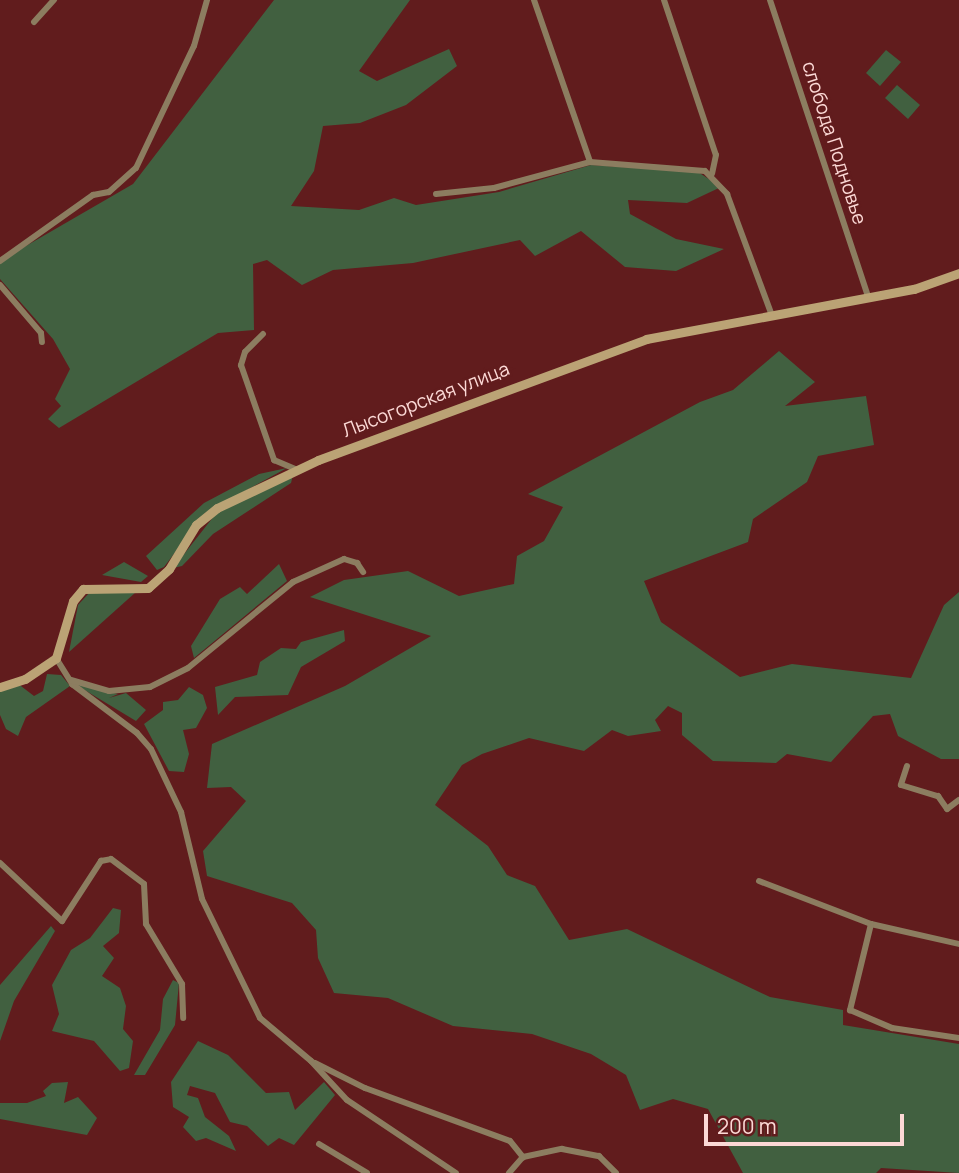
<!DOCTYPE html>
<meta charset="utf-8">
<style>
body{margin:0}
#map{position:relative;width:959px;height:1173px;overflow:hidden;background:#611c1d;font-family:Manrope,sans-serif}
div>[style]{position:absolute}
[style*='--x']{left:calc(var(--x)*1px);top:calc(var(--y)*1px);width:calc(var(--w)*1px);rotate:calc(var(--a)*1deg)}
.green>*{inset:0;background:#416040}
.street>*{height:6px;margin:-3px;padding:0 3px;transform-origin:3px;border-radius:3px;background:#8c7d60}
.secondary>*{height:9px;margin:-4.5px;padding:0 4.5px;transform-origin:4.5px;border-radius:4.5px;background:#bba375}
span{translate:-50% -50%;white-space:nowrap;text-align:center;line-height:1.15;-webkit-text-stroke:5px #611c1d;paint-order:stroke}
.street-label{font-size:19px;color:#fcd9d6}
.scale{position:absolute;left:704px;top:1114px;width:200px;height:32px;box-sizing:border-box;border:4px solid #fcd9d6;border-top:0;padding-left:9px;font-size:21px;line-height:24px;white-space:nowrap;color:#fcd9d6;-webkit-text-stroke:5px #611c1d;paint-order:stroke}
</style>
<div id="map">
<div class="green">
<i style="clip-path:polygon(274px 0,410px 0,359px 71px,377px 81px,449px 49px,457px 66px,406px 105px,360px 123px,323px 126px,314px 171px,291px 206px,359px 210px,394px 198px,416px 205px,499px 192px,591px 165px,698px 172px,721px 187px,687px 203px,628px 200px,630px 214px,676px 239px,724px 249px,676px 271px,625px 267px,581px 231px,535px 256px,520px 240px,413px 263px,333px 270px,302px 285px,267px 260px,253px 264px,254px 330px,218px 333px,59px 428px,48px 419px,61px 406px,55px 399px,70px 369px,53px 339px,0 279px,0 261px,133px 184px)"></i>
<i style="clip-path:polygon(886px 50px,901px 62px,880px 86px,866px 73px)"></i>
<i style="clip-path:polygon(897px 85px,920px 105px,908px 119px,885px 98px)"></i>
<i style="clip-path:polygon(779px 351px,815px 382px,785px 406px,866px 396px,874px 445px,818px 456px,807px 482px,753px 519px,748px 542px,644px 581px,661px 622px,740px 677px,792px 664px,911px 678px,944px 605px,959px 592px,959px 759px,941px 759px,898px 736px,890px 714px,873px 716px,831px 762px,787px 754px,776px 763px,713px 761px,682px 735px,682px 713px,668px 706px,655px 720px,661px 731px,628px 736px,612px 730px,584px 751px,529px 738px,482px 754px,462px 765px,435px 805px,488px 846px,507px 875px,535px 886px,569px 940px,627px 929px,770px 997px,843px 1010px,843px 1025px,959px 1044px,959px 1173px,881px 1168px,876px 1173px,743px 1173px,708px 1109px,673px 1099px,640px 1110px,626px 1075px,591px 1054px,532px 1034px,453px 1026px,388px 998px,334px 993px,318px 958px,316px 930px,292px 903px,207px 876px,203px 851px,246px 801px,231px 787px,207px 788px,212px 744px,345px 686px,431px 636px,310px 597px,344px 580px,408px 571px,459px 596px,514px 584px,517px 556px,544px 541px,563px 507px,528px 494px,700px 402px,733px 390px)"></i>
<i style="clip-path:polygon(287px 468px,205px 513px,164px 567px,157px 570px,146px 556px,204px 503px,259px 474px)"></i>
<i style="clip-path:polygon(293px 475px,291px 483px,213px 534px,182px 566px,173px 568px,218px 511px)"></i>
<i style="clip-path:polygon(124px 562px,148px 576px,141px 582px,102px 575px)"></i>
<i style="clip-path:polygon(279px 564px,287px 581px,194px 658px,191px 646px,220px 599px,240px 587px,247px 594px)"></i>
<i style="clip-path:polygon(90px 592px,136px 592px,69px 652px,78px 605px)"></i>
<i style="clip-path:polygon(344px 630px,345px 641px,301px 667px,288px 695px,235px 697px,218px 715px,215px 687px,257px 675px,260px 662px,281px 648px,296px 649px,301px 642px)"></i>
<i style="clip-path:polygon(47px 674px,61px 675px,70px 686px,26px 717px,18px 736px,6px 729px,0 715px,0 689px,17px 683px,34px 696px,43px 691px)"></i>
<i style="clip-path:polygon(73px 683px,118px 694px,109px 698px,126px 693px,146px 710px,136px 721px)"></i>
<i style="clip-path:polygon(189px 687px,203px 695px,207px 708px,196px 728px,183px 730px,189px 754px,184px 772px,169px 771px,144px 724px,163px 710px,163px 702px,178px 700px)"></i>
<i style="clip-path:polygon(113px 908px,121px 910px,119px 933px,103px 946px,114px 958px,102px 976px,120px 988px,126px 1006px,123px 1029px,133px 1041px,129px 1068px,120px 1071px,94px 1041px,52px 1031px,59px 1014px,52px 985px,71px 950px,90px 938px)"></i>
<i style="clip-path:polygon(51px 926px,55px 931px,14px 1001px,0 1041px,0 985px)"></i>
<i style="clip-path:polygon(173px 980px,179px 983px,175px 1025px,145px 1075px,134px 1075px,160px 1030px,163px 999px)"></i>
<i style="clip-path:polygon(198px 1041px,228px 1055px,266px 1093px,289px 1092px,295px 1110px,324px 1082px,335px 1095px,294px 1145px,279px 1138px,268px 1146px,247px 1126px,230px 1122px,215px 1093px,190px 1086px,187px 1095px,198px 1098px,205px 1117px,229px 1136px,236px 1151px,206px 1138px,196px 1141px,183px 1127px,189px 1117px,173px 1107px,171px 1082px)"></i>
<i style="clip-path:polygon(68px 1082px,64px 1103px,78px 1097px,97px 1118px,87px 1135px,0 1119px,0 1103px,27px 1103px,46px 1096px,43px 1091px,52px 1083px)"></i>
</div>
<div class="street">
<i style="--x:534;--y:0;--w:171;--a:70.9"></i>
<i style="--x:664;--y:0;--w:163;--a:71.5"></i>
<i style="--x:716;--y:155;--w:19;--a:102"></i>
<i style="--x:770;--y:0;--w:312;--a:71.7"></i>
<i style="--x:34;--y:22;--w:30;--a:-48"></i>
<i style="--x:436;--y:194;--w:58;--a:-5.9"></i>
<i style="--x:494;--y:188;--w:99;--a:-15.2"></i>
<i style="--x:590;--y:162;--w:115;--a:4.5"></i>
<i style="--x:705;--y:171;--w:32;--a:46"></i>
<i style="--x:727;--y:194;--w:127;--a:69.7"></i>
<i style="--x:0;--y:261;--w:114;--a:-35.4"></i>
<i style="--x:93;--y:195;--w:16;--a:-11"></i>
<i style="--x:109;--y:192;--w:36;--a:-42"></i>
<i style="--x:136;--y:168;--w:135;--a:-64.6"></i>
<i style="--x:194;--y:46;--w:48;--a:-74.2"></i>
<i style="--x:0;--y:285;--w:63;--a:49.5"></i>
<i style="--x:41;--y:333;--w:9;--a:84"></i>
<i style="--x:263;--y:334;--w:25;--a:135"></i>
<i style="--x:245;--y:352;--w:14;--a:107"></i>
<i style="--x:241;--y:365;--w:101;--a:70.8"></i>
<i style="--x:274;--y:460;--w:25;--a:23"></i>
<i style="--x:56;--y:658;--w:31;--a:58"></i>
<i style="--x:72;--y:684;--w:81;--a:37"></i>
<i style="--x:137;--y:733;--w:21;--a:49"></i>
<i style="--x:151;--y:749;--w:70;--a:64.5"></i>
<i style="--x:181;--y:812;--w:89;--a:76.4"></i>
<i style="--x:202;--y:899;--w:132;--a:64"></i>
<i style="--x:260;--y:1018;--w:67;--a:40.1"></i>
<i style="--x:311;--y:1061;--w:53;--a:47.3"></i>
<i style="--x:347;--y:1100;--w:131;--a:33.8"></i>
<i style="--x:71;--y:680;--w:40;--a:16"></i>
<i style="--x:109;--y:691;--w:41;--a:-5.6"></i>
<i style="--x:150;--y:687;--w:42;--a:-26.6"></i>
<i style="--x:188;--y:668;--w:136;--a:-39.3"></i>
<i style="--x:293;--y:582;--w:56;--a:-24.3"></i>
<i style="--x:344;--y:559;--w:14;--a:17"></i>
<i style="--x:357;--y:563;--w:11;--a:56"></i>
<i style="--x:907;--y:766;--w:20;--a:108"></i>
<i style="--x:901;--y:785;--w:39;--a:17"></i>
<i style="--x:938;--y:796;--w:16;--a:55"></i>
<i style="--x:947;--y:809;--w:15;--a:-37"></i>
<i style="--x:0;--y:863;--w:85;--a:43.1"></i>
<i style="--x:62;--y:921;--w:72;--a:-57"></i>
<i style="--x:101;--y:861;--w:10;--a:-11"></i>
<i style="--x:111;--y:859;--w:41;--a:37.1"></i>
<i style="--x:144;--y:884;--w:40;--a:87.1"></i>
<i style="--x:146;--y:924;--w:70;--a:59"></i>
<i style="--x:182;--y:984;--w:34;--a:88"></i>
<i style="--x:759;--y:881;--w:120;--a:21"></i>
<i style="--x:871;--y:924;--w:90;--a:12.8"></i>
<i style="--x:871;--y:924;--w:89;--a:103.7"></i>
<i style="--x:850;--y:1010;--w:46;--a:23.2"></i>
<i style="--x:892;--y:1028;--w:68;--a:8.5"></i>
<i style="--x:315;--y:1063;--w:56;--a:26.6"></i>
<i style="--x:365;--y:1088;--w:154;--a:20.1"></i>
<i style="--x:510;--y:1141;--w:21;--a:51"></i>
<i style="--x:319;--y:1144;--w:56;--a:31.1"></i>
<i style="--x:509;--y:1173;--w:21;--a:-49"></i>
<i style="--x:523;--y:1157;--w:40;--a:-12"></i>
<i style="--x:562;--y:1149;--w:38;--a:11"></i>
<i style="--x:599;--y:1156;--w:24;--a:45"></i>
</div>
<div class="secondary">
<i style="--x:0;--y:687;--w:26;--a:-18"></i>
<i style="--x:25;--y:679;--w:37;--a:-34"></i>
<i style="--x:56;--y:658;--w:59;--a:-73.4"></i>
<i style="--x:73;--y:601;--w:16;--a:-50"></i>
<i style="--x:83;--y:589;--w:65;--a:-0.9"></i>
<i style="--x:148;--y:588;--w:28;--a:-42"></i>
<i style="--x:169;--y:569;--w:52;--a:-58.5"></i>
<i style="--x:196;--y:525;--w:27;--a:-39"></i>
<i style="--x:217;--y:508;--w:112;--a:-25.4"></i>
<i style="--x:318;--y:460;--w:350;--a:-20.2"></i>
<i style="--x:646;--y:339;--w:273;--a:-10.6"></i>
<i style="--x:914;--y:289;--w:48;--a:-19.6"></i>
</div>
<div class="street-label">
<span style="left:834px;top:143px;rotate:72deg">слобода Подновье</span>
<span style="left:426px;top:400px;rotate:-21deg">Лысогорская улица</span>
</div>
<div class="scale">200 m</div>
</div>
